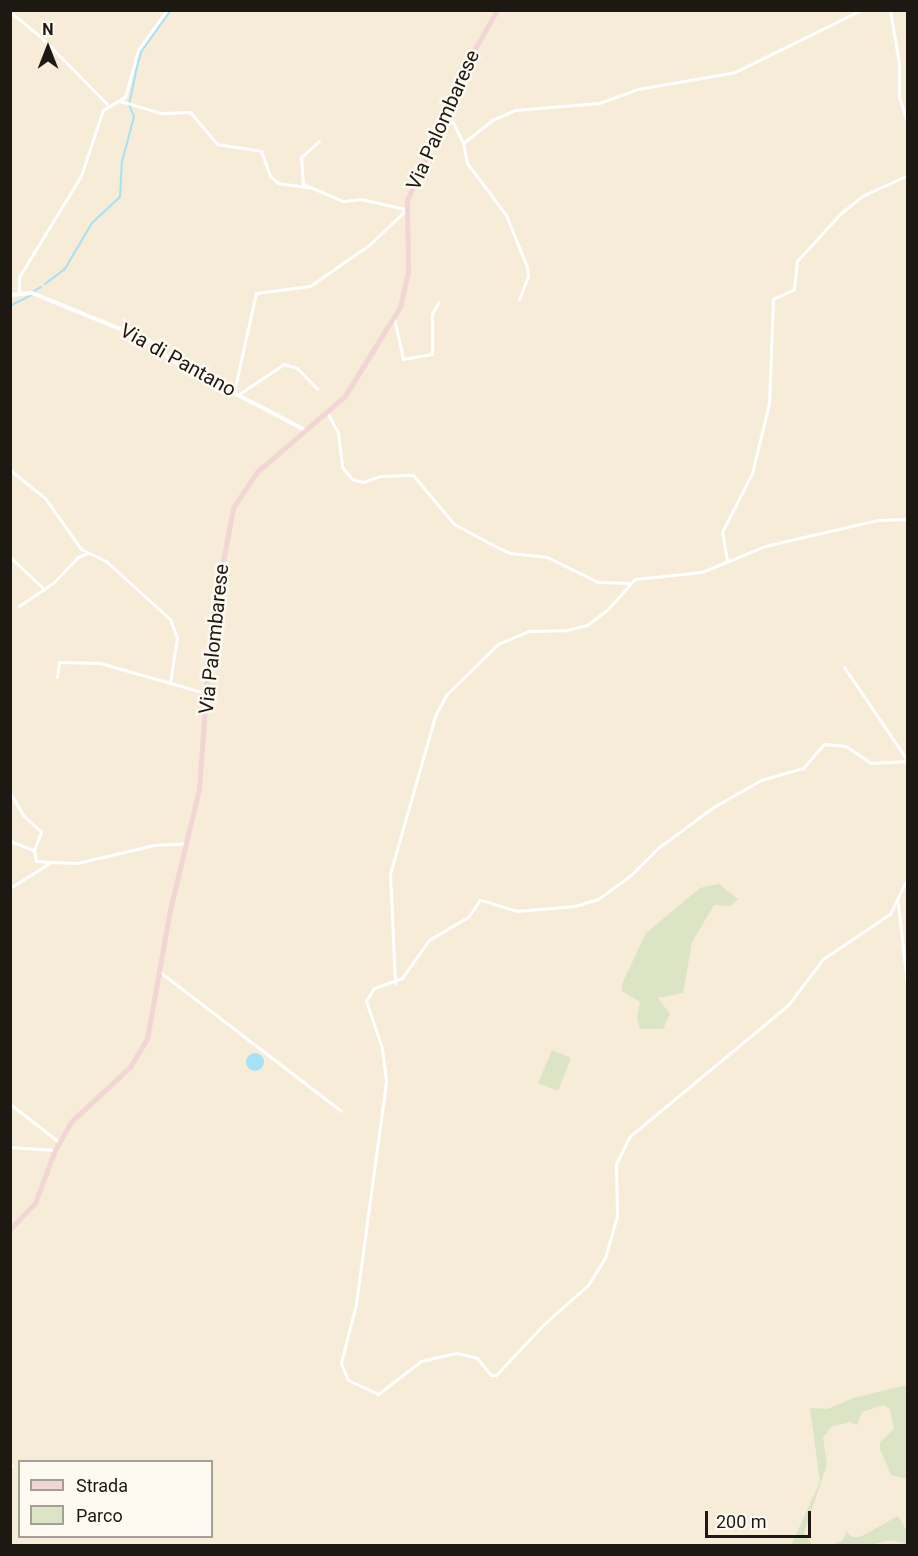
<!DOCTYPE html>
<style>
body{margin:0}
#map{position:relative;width:918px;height:1556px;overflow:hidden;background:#f7ecd8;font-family:Roboto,sans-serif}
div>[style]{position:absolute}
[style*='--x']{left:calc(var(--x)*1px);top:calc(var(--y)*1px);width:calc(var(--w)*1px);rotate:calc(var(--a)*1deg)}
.green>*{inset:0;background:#dbe4c4}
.water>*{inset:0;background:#a6e1f5}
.round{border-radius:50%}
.stream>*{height:1.5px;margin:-0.75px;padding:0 0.75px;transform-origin:0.75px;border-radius:0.75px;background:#a6e1f5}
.minor>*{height:3px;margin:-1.5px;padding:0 1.5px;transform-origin:1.5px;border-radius:1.5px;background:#fff}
.tertiary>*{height:4px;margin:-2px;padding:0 2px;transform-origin:2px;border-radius:2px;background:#fff}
.secondary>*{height:4.5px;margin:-2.25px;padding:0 2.25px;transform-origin:2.25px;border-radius:2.25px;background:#f2d5d5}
span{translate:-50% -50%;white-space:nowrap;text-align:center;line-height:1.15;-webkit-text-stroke:5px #fefaf2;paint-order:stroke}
.street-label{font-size:20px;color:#1d1912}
.frame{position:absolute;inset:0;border:12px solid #1d1912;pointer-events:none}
.legend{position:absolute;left:18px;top:1460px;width:195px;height:78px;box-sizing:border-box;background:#fefaf2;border:2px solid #a4a098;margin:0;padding:8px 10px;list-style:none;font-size:18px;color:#1d1912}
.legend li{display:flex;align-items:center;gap:12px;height:30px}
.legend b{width:30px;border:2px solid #a4a098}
.north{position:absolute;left:18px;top:18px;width:60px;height:60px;-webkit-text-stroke:4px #fefaf2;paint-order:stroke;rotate:0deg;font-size:16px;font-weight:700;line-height:24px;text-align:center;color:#1d1912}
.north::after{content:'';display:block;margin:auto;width:21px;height:27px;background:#1d1912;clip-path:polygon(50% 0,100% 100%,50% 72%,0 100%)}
.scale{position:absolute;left:705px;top:1511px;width:106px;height:27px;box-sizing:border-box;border:3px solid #1d1912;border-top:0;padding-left:8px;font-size:18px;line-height:21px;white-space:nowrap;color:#1d1912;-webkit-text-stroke:4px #fefaf2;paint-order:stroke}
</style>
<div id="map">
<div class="green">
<i style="clip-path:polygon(719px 884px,738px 899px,730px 906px,714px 905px,692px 942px,683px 993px,658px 998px,670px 1014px,663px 1029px,640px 1029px,637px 1019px,640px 1002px,622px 991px,622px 984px,646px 933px,700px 888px)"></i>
<i style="clip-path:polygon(552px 1050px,571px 1058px,558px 1091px,538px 1083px)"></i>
<i style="clip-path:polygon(907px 1385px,907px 1479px,891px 1475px,880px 1449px,880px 1442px,894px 1429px,890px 1409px,883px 1405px,862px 1412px,857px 1425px,849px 1422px,831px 1427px,823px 1438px,827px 1464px,804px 1533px,812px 1545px,835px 1544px,843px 1540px,846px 1531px,852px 1537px,860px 1537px,898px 1516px,907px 1531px,907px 1544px,891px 1540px,869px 1545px,791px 1545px,820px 1482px,810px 1408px,828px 1409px,853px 1398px)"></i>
</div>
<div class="water">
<i class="round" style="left:246px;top:1053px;width:18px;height:18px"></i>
</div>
<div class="stream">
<i style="--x:45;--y:284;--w:25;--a:-37"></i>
<i style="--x:65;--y:269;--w:53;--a:-59.6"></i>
<i style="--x:92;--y:223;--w:38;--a:-43"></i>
<i style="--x:120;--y:197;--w:35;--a:-87"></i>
<i style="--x:122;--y:162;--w:47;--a:-75.1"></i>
<i style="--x:134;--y:117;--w:13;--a:-113"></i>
<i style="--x:129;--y:105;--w:35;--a:-78"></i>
<i style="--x:136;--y:71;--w:20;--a:-75"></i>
<i style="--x:141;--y:52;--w:52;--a:-54.5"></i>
<i style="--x:33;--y:292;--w:9;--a:-32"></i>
<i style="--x:10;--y:306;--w:25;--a:-27"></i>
</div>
<div class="minor">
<i style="--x:890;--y:10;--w:54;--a:80.4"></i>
<i style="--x:899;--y:63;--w:34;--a:90"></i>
<i style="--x:899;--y:97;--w:28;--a:72"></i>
<i style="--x:10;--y:12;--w:38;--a:39"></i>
<i style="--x:40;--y:36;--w:95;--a:45.4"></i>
<i style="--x:120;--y:101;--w:43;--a:16.3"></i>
<i style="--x:161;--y:113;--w:29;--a:-2"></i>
<i style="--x:190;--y:112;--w:42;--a:49.8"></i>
<i style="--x:217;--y:144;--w:45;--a:9"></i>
<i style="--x:261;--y:151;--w:27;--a:70"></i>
<i style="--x:270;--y:176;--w:11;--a:41"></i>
<i style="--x:278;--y:183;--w:35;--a:8"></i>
<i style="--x:447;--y:111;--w:36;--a:63"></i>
<i style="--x:463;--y:143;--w:37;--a:-38"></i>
<i style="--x:492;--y:120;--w:25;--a:-23"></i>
<i style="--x:515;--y:110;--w:84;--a:-4.8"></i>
<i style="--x:599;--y:103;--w:41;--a:-19.7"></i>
<i style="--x:638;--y:89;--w:98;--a:-9.9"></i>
<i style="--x:735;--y:72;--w:140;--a:-26.2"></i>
<i style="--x:319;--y:141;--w:24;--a:138"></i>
<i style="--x:301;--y:157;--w:27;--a:86"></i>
<i style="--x:303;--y:184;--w:43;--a:23"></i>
<i style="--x:343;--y:201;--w:18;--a:-6"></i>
<i style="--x:361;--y:199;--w:45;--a:12.8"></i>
<i style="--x:463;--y:143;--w:20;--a:79"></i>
<i style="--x:467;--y:163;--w:65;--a:53.1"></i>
<i style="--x:506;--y:215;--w:56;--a:68"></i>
<i style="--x:527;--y:267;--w:9;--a:84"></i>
<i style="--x:528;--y:276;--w:25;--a:111"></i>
<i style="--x:19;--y:292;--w:15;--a:-90"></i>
<i style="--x:19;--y:277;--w:119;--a:-58.5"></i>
<i style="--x:81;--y:176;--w:70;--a:-71.6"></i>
<i style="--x:103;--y:110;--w:26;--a:-31"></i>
<i style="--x:125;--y:97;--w:49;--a:-74.5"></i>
<i style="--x:138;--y:50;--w:49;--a:-54.1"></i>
<i style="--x:394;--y:318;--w:42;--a:77.6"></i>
<i style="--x:403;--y:359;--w:29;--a:-10"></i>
<i style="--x:432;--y:354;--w:40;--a:-90"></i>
<i style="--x:432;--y:314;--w:13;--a:-61"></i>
<i style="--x:234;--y:392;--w:101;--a:-77.5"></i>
<i style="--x:256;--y:293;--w:54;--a:-7.4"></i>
<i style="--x:310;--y:286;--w:72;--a:-34.8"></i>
<i style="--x:369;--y:245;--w:50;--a:-43.4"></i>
<i style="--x:239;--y:394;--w:54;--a:-33.7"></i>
<i style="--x:284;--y:364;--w:14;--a:17"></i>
<i style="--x:297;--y:368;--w:29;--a:46"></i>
<i style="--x:328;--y:414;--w:21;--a:62"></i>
<i style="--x:338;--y:433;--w:34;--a:83"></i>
<i style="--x:342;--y:467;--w:16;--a:50"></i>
<i style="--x:352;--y:479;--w:11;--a:15"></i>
<i style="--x:363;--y:482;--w:18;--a:-19"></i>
<i style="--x:380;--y:476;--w:33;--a:-2"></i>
<i style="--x:413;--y:475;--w:64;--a:50.1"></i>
<i style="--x:454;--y:524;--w:47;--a:28.2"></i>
<i style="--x:495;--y:546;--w:17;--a:25"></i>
<i style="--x:510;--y:553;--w:37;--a:6"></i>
<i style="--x:547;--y:557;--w:57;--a:26.1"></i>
<i style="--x:598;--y:582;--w:31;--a:2"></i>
<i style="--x:10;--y:470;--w:45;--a:38.7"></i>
<i style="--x:45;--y:498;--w:62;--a:54.8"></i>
<i style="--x:81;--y:549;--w:28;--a:26"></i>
<i style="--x:106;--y:561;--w:86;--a:42.2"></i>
<i style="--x:170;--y:619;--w:19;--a:69"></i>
<i style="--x:177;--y:637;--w:47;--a:98.7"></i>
<i style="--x:10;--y:557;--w:47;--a:43.3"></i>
<i style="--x:727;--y:560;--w:28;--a:-100"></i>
<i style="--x:722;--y:532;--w:66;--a:-63"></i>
<i style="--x:752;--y:473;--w:72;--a:-76.3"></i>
<i style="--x:769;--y:403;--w:104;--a:-87.8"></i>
<i style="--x:773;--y:299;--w:23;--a:-25"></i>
<i style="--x:794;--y:289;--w:28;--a:-84"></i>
<i style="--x:797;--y:261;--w:64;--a:-47.5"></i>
<i style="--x:840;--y:214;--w:28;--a:-39"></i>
<i style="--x:862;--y:196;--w:51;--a:-24.5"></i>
<i style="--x:19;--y:606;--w:41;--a:-34.1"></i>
<i style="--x:53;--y:583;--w:36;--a:-46"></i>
<i style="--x:78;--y:557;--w:11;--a:-22"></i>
<i style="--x:844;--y:667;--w:114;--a:55.8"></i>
<i style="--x:57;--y:677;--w:15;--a:-82"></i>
<i style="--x:59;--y:662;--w:41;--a:1.4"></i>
<i style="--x:100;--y:663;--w:109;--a:15.9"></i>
<i style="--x:908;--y:761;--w:37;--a:177"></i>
<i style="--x:871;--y:763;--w:30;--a:-146"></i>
<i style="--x:846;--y:746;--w:22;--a:-175"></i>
<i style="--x:824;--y:744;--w:32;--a:131"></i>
<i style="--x:803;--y:768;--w:44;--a:164.1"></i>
<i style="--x:761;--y:780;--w:56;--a:150.3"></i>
<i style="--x:712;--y:808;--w:67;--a:143.5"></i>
<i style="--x:658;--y:848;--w:38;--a:135"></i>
<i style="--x:631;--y:875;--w:41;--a:144"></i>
<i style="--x:598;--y:899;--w:24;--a:163"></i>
<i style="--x:575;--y:906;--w:58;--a:175.1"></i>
<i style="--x:517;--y:911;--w:39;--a:-163"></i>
<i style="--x:480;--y:900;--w:21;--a:125"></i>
<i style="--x:468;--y:917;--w:45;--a:149.5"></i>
<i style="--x:429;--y:940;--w:47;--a:125.4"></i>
<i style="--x:402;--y:978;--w:30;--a:160"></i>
<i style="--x:374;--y:988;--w:15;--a:122"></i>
<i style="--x:366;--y:1001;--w:50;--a:71.2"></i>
<i style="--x:382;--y:1048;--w:34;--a:83"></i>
<i style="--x:386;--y:1082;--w:224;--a:97.7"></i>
<i style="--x:356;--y:1304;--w:61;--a:104.3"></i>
<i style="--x:341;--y:1363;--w:18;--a:68"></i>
<i style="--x:348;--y:1380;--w:33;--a:25"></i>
<i style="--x:378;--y:1394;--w:54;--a:-37.5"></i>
<i style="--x:421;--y:1361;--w:37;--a:-13"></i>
<i style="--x:457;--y:1353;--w:21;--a:14"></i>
<i style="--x:477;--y:1358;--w:22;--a:51"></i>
<i style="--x:491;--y:1375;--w:5;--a:0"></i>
<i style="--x:496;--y:1375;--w:70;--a:-46.7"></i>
<i style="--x:544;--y:1324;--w:59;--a:-41.6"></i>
<i style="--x:588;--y:1285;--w:32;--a:-58"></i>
<i style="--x:605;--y:1258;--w:44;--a:-74.1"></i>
<i style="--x:617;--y:1216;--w:52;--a:-91.1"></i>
<i style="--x:616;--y:1164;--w:30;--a:-64"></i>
<i style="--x:629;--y:1137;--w:207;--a:-39.7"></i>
<i style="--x:788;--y:1005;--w:58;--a:-52.7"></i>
<i style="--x:823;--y:959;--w:81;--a:-33.9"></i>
<i style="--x:890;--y:914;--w:41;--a:-64.1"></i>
<i style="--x:10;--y:793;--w:27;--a:59"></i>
<i style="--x:24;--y:816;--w:23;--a:43"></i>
<i style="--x:41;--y:832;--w:19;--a:111"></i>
<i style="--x:10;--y:841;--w:26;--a:21"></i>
<i style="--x:34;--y:850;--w:11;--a:80"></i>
<i style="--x:36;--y:861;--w:13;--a:4"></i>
<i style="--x:10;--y:888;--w:49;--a:-32.4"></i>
<i style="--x:51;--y:862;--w:26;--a:2"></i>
<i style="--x:77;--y:863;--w:79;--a:-13.2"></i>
<i style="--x:154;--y:845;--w:33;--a:-3"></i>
<i style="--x:898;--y:903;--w:92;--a:83.7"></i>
<i style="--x:160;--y:972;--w:228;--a:37.5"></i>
<i style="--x:395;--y:983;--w:109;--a:-92.6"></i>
<i style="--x:390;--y:874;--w:164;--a:-74.1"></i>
<i style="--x:435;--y:716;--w:24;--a:-62"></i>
<i style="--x:446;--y:695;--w:73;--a:-44.4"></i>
<i style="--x:498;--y:644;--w:33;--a:-23"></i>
<i style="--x:528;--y:631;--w:39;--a:-1"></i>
<i style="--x:567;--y:630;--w:21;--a:-14"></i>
<i style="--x:587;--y:625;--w:25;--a:-37"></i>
<i style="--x:607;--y:610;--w:42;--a:-47.9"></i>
<i style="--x:635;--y:579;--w:67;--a:-6"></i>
<i style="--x:702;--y:572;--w:68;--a:-22.4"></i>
<i style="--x:765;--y:546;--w:116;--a:-13"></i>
<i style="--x:878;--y:520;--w:30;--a:-2"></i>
<i style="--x:10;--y:1104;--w:62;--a:37.8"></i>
<i style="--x:10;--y:1147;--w:45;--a:3.8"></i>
<i style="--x:10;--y:1465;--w:2;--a:27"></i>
</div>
<div class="tertiary">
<i style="--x:10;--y:295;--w:22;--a:-5"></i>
<i style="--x:32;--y:293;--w:125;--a:22.1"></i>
<i style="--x:148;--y:340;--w:33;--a:40"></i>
<i style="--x:173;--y:361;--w:151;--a:27.6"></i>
</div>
<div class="secondary">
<i style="--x:10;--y:1229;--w:36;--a:-46"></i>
<i style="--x:35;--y:1203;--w:57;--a:-69.3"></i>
<i style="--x:55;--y:1150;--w:32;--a:-60"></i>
<i style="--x:71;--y:1122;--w:81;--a:-43"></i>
<i style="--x:130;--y:1067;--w:33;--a:-59"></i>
<i style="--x:147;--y:1039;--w:131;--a:-79.9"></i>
<i style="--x:170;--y:910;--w:124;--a:-76.5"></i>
<i style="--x:199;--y:789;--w:163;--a:-85.8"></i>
<i style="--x:211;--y:626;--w:120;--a:-79.4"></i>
<i style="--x:233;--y:508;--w:43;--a:-56.3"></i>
<i style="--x:257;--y:472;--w:116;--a:-40.8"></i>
<i style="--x:345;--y:396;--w:105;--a:-58.3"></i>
<i style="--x:400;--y:307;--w:36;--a:-77"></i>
<i style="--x:408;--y:272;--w:72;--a:-90.8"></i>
<i style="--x:407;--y:200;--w:166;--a:-65.8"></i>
<i style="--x:475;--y:49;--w:45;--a:-60.6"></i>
</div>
<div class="street-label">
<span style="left:443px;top:120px;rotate:-66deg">Via Palombarese</span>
<span style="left:178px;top:360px;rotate:29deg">Via di Pantano</span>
<span style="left:214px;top:639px;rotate:-84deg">Via Palombarese</span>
</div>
<div class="frame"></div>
<ul class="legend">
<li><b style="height:8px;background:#f2d5d5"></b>Strada</li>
<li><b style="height:16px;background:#dbe4c4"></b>Parco</li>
</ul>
<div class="north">N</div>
<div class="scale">200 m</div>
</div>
